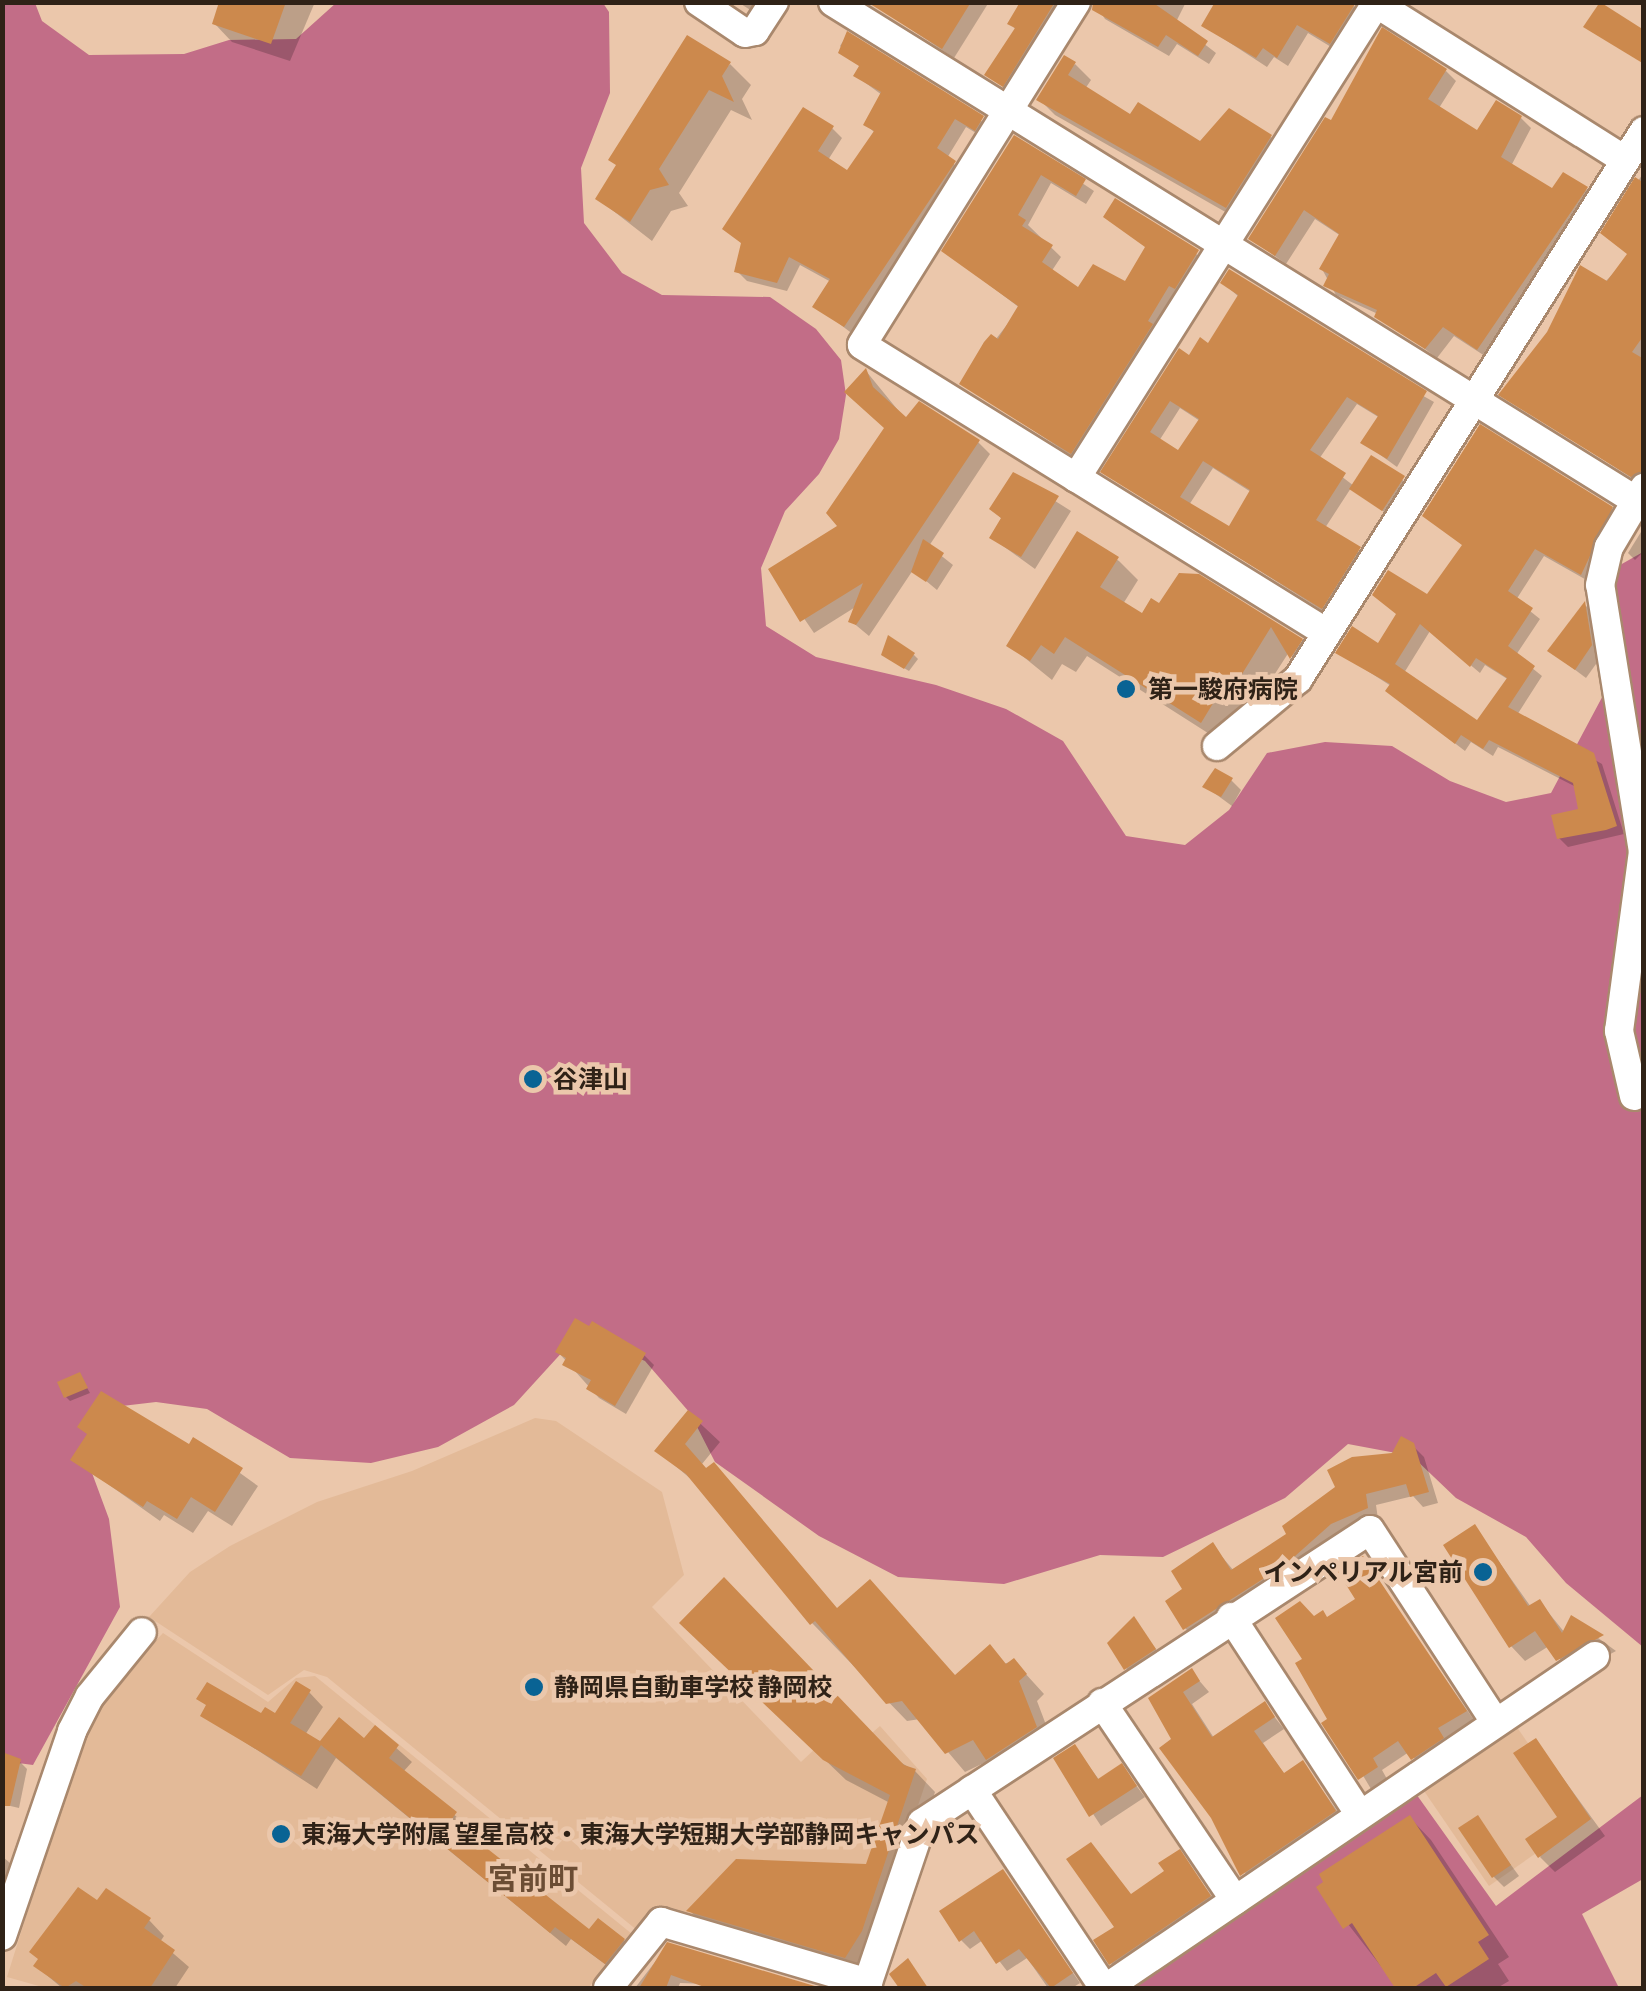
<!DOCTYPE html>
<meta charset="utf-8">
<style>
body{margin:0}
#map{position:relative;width:1646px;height:1991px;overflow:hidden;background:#ebc7ab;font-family:"Asap Condensed","Noto Sans JP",sans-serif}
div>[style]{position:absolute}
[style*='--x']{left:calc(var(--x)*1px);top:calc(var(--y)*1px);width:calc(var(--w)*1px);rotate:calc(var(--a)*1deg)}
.built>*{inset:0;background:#e3ba98}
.forest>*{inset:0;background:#c26d87}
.shadow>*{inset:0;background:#0003}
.building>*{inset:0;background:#cc894d}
.roads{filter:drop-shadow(2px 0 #a9886d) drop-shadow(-2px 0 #a9886d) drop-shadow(0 2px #a9886d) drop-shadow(0 -2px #a9886d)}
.minor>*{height:28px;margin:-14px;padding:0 14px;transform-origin:14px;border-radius:14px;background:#fff}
.dots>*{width:28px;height:28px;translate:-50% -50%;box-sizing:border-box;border:5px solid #ebc7ab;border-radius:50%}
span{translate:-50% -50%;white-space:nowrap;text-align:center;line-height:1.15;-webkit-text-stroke:9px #ebc7ab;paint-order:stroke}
.poi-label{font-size:25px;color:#2f2217;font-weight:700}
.left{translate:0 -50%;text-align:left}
.right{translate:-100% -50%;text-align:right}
.quarter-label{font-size:30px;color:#6b4d34;font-weight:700}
.frame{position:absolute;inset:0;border:5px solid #2f2217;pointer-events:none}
</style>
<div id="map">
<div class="built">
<i style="clip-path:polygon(535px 1418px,556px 1421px,662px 1492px,684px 1575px,652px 1607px,801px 1762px,835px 1730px,859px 1744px,880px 1726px,927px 1779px,862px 1971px,638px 1931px,327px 1677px,304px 1670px,268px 1695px,149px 1617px,190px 1572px,230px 1546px,317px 1502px,412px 1471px)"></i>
<i style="clip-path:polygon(163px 1633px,268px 1702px,296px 1678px,315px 1676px,632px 1934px,588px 1988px,46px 1988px,7px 1977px,83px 1735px,104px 1695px)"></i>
<i style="clip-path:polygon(1514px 1723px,1582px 1821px,1489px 1886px,1422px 1788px)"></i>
</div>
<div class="forest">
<i style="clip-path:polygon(3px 3px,35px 3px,42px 21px,89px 55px,184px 54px,229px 40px,296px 39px,336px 3px,603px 3px,609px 12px,610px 93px,581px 168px,584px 223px,622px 273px,662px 295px,770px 297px,816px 329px,841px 360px,846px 395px,839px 439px,819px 474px,785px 511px,761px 568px,766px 626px,816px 657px,936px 685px,1006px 709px,1063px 741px,1126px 836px,1185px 845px,1229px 810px,1267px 753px,1325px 742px,1392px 746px,1450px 781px,1506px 802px,1551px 793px,1607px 688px,1613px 569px,1643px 552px,1643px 1647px,1566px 1583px,1526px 1537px,1456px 1498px,1412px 1456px,1348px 1444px,1285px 1498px,1163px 1557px,1100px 1555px,1004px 1584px,898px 1577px,819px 1536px,715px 1462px,690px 1413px,645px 1361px,600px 1341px,566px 1348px,514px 1405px,438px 1447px,371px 1463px,290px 1458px,207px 1409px,156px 1402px,105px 1408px,85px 1454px,109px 1519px,120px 1607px,33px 1765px,3px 1761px)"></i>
<i style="clip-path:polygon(1414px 1791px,1496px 1906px,1643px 1795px,1643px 1879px,1582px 1914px,1619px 1988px,1124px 1988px)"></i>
</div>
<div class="shadow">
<i style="clip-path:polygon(221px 2px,315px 2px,290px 61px,232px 42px,214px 23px)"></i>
<i style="clip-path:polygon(738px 2px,776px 2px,761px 17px)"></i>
<i style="clip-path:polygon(870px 2px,989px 2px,954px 58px)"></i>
<i style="clip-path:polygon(1021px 2px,1072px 2px,1014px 95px,988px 75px,1016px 30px,1010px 23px)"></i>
<i style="clip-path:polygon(1094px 2px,1186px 2px,1176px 22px,1216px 53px,1209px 64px,1177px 44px,1169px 56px,1105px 19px)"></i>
<i style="clip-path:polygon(1211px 2px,1349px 2px,1364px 16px,1341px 53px,1308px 33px,1288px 66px,1274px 57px,1267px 67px,1204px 26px,1216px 6px)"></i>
<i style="clip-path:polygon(847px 35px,992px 128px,986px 139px,966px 127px,947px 158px,964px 173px,854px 335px,816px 306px,831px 282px,800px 265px,787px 291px,747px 281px,737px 271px,744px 245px,725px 229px,832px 128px,842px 138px,828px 160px,848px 173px,875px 133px,866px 124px,882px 95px,856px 76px,862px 66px,840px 46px)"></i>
<i style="clip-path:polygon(730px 64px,751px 85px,742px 99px,752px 120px,731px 110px,679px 193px,688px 206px,671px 211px,652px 241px,598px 199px)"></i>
<i style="clip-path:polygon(1075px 64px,1091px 80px,1085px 89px,1131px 118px,1200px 144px,1271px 137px,1287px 153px,1243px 222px,1055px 115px,1039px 99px)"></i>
<i style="clip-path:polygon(1446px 71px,1456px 81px,1439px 108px,1478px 133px,1521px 118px,1531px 128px,1511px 166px,1553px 192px,1586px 189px,1596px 199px,1488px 358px,1454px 336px,1437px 358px,1378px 314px,1336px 295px,1322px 269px,1341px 236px,1315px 219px,1286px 264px,1251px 239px,1332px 124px)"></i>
<i style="clip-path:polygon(1015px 138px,1094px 191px,1086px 204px,1051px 183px,1028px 225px,1061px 257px,1051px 272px,1079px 290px,1126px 284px,1147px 249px,1116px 201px,1208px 262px,1081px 462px,962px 383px,1020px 308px,944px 251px)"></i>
<i style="clip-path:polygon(1644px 172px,1644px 483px,1641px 484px,1502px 394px,1630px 255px,1604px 232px)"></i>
<i style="clip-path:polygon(evenodd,1223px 283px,1434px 402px,1397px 467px,1364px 443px,1380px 418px,1357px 404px,1319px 459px,1354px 486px,1372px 459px,1411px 486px,1391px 517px,1351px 488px,1325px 528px,1368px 558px,1331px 616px,1104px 472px,1190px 359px,1209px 346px,1239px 297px,1223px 283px,1180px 408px,1200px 421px,1179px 453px,1159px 441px,1180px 408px,1223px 283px,1213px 468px,1251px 492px,1230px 530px,1189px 505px,1213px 468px)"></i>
<i style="clip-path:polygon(866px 371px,906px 420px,978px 442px,990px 454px,929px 546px,953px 565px,937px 590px,913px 570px,869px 636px,851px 621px,857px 606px,814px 633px,771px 570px,841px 527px,887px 428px)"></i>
<i style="clip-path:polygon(1014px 475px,1071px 511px,1035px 569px,992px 538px,1003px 520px,992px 509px)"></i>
<i style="clip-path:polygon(evenodd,1611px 509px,1620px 518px,1590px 582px,1544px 556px,1516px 600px,1540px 619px,1516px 655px,1542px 676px,1517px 715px,1602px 764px,1624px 834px,1568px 847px,1559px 838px,1581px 811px,1576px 787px,1498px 747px,1493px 756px,1471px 742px,1465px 751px,1397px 699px,1391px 686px,1338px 652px,1379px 646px,1428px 598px,1464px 546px,1425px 516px,1611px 509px,1430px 631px,1480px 673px,1485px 665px,1509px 680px,1477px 724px,1404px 673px,1430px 631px)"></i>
<i style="clip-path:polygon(1641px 532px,1644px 551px,1635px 560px,1628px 553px)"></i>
<i style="clip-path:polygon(1078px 534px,1119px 561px,1096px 599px,1119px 561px,1138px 580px,1123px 604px,1142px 617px,1160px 607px,1180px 575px,1301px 641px,1322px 661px,1312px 677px,1289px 652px,1255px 705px,1248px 701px,1222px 742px,1087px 656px,1076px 672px,1062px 664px,1052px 680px,1009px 645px)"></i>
<i style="clip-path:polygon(1585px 605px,1594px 614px,1601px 657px,1586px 678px,1550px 651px)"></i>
<i style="clip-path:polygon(914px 655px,918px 659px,909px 671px,889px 659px)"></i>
<i style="clip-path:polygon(1231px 780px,1241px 790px,1232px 806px,1206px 787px)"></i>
<i style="clip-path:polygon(558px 1352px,644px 1355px,654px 1365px,626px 1414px,599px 1398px)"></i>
<i style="clip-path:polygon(80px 1375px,90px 1393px,70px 1401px,66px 1397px)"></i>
<i style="clip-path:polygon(689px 1413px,720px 1442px,702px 1464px,838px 1610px,956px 1677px,1014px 1661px,1044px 1694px,1037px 1701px,1054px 1746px,1007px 1777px,990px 1760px,965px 1772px,920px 1719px,907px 1721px,812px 1623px,699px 1486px,658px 1451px)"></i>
<i style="clip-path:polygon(194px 1440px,258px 1486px,232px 1526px,208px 1511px,193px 1533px,164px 1515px,160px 1521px,74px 1460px,190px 1448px)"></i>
<i style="clip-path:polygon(1412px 1445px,1424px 1457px,1438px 1503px,1423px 1507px,1413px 1496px,1376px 1505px,1378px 1519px,1343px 1534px,1196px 1639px,1185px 1628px,1186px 1590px,1213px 1546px,1234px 1571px,1289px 1535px,1338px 1488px)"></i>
<i style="clip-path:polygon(1475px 1528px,1531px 1607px,1540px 1602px,1565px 1633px,1572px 1619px,1616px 1651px,1573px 1674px,1549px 1646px,1525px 1661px,1511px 1646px)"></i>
<i style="clip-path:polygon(1362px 1559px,1476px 1723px,1447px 1740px,1453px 1749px,1424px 1769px,1409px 1752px,1382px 1770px,1387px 1779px,1371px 1789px,1330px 1720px,1305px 1659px,1314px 1619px,1328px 1619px,1358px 1600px)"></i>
<i style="clip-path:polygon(1134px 1620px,1164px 1660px,1136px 1678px,1126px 1668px)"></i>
<i style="clip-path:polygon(703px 1643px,915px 1771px,935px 1792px,882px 1952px,866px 1977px,710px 1931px,690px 1911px,868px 1867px,890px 1803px,846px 1780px)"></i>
<i style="clip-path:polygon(1191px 1671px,1209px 1692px,1192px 1704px,1214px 1738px,1265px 1705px,1284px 1729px,1263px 1743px,1285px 1775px,1303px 1763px,1345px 1822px,1252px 1885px,1151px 1699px)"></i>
<i style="clip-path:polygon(309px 1692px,323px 1707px,305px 1735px,321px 1744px,365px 1741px,375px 1729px,412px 1762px,403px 1772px,470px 1828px,466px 1834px,590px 1933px,624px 1940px,638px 1955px,621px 1976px,571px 1939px,566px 1946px,336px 1758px,317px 1789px,203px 1715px,275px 1717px)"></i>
<i style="clip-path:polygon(1536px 1741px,1605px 1836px,1555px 1872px,1540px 1857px,1560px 1818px)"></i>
<i style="clip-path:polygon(1075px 1747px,1100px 1781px,1121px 1766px,1145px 1797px,1101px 1826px,1057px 1759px)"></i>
<i style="clip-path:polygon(19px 1761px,27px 1769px,19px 1808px,2px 1804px)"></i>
<i style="clip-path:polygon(1410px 1818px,1431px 1840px,1509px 1957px,1498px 1964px,1509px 1981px,1497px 1988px,1398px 1988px,1319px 1887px)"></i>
<i style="clip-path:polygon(1477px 1818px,1519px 1876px,1504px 1887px,1494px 1877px)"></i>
<i style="clip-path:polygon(1179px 1852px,1219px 1906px,1121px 1973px,1111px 1963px,1132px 1896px,1167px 1872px)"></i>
<i style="clip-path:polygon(2px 1856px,11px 1864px,2px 1888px)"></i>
<i style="clip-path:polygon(1003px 1872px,1080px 1983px,1072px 1988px,1048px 1988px,1027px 1958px,1007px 1971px,983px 1940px,970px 1949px,961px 1940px)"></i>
<i style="clip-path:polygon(98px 1903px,149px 1920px,164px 1936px,160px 1942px,189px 1967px,175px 1988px,62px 1988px,36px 1966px)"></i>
<i style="clip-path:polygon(668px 1945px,809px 1987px,811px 1988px,680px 1983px,678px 1988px,635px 1988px)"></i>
</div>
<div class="building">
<i style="clip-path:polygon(219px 2px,286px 2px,271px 44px,212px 24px)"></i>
<i style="clip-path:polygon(867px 2px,971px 2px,942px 49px)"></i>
<i style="clip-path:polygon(1020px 2px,1055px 2px,1003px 87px,984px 75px,1015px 28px,1007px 24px)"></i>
<i style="clip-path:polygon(1093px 2px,1152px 2px,1208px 41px,1198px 56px,1166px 35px,1158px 47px,1092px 10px)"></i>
<i style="clip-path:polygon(1215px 2px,1353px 2px,1355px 4px,1330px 44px,1297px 25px,1277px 58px,1263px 48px,1256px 58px,1201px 26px)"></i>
<i style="clip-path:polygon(1600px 2px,1644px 30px,1644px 64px,1583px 27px)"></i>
<i style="clip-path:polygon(1382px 27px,1447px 69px,1428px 99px,1477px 130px,1496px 100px,1522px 116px,1501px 157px,1552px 188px,1563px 172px,1588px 187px,1477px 350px,1443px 327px,1425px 349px,1374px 317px,1377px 310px,1323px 286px,1329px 274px,1319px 269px,1339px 234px,1304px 210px,1275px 256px,1248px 239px,1325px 117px,1331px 120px)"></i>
<i style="clip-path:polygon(847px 31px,984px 116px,975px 131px,955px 119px,937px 148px,956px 161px,844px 327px,812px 307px,830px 279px,789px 257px,777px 283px,734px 272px,741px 243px,722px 229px,803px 107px,834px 126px,818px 151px,847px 170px,874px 131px,863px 125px,881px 92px,853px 76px,859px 66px,838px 53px)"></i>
<i style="clip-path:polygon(687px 35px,731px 62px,722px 76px,734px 102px,709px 90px,659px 169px,669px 185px,650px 190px,630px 222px,595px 199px,616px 165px,608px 160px)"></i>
<i style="clip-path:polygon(1064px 55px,1076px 62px,1068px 75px,1130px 114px,1138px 102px,1200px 141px,1229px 108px,1272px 135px,1226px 208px,1036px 100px)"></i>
<i style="clip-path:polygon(1014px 135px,1086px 179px,1076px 196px,1041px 175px,1018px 215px,1026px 220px,1022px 226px,1053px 245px,1042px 262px,1078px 287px,1093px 264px,1125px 281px,1145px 247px,1103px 217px,1115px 198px,1199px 250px,1175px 289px,1169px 286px,1148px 321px,1153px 324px,1071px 454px,959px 384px,984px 342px,991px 334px,998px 339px,1018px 306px,941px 251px)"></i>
<i style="clip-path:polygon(1635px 177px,1644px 183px,1644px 335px,1632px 352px,1644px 359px,1644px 471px,1631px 477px,1498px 395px,1547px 332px,1580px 265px,1607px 281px,1627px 254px,1600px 233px)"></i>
<i style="clip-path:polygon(evenodd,1229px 269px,1427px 391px,1387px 459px,1360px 443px,1378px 416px,1347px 397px,1310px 450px,1346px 473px,1316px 520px,1361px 547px,1322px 609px,1100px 472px,1179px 348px,1189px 355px,1200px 337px,1208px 343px,1238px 295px,1220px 283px,1229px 269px,1170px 401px,1199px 419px,1178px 450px,1150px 432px,1170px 401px,1229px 269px,1203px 461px,1250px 490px,1229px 526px,1180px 497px,1203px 461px)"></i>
<i style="clip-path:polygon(866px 368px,873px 387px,906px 417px,919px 401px,980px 440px,856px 625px,848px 622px,863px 583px,800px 622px,768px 569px,837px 526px,826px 513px,884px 428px,844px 392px)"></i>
<i style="clip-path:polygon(evenodd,1480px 424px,1613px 507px,1581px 575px,1535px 549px,1508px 591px,1533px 608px,1508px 646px,1535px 666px,1508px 707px,1594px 753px,1617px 826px,1606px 830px,1557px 839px,1551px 815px,1578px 809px,1573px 783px,1489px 740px,1483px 749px,1461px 735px,1455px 744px,1385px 691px,1390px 684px,1335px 653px,1352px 626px,1378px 643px,1396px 614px,1372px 595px,1388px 570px,1427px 594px,1462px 545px,1422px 516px,1480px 424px,1420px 624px,1470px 667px,1476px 658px,1507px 678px,1477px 720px,1395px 664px,1420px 624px)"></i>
<i style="clip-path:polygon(1371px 455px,1405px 476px,1382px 511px,1349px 489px)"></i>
<i style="clip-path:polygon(1013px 472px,1059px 496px,1021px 557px,989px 538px,1001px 518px,989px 509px)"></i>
<i style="clip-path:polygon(1077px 531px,1119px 557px,1100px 587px,1142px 613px,1151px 598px,1159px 603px,1179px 573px,1199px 574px,1303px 639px,1290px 659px,1271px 627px,1234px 687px,1226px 682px,1201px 723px,1065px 637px,1054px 654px,1041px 645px,1030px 661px,1006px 646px)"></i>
<i style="clip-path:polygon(923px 539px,944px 553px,926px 582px,911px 572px)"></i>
<i style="clip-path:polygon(1585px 601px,1592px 645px,1575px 670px,1547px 651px)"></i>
<i style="clip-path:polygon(888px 635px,915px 653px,904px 669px,881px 655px)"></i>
<i style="clip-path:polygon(1215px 768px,1233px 778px,1221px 797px,1202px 787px)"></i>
<i style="clip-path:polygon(575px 1318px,589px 1326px,592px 1321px,646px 1353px,615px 1406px,586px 1389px,591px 1380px,562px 1365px,566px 1358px,555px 1352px)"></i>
<i style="clip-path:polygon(80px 1372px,88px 1388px,64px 1398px,57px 1382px)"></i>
<i style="clip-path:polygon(101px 1391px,189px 1444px,193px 1437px,243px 1468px,215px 1512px,191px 1497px,177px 1519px,147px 1501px,143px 1507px,70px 1460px,87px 1434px,77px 1427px)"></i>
<i style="clip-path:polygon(688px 1410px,703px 1421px,685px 1444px,706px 1468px,714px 1462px,837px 1608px,870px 1579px,955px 1675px,990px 1644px,1006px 1664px,1014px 1658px,1027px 1674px,1019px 1681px,1037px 1727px,986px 1760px,973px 1740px,945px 1754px,902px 1701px,886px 1704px,815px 1621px,810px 1625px,686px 1474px,654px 1451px)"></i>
<i style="clip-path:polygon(1401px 1436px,1414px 1443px,1429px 1492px,1410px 1497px,1406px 1484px,1366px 1494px,1368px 1508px,1331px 1524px,1285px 1565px,1183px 1630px,1165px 1601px,1182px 1589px,1171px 1571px,1213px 1542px,1231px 1570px,1286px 1534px,1282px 1526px,1335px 1487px,1327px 1470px,1352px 1457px,1392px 1453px)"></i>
<i style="clip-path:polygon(1475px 1524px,1528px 1606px,1540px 1599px,1562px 1633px,1571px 1615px,1604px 1635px,1556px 1661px,1535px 1631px,1509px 1648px,1443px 1545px)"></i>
<i style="clip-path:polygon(1363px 1556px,1467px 1711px,1438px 1728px,1444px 1738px,1411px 1760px,1398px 1741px,1373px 1758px,1378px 1767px,1358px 1780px,1321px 1723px,1327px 1719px,1295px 1663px,1302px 1659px,1275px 1618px,1300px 1601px,1314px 1616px,1323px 1610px,1327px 1617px,1355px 1599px,1338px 1572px)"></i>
<i style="clip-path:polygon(724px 1577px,904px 1765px,916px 1769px,862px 1931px,845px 1958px,686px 1911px,736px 1859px,866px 1864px,890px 1795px,823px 1760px,679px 1623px)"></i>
<i style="clip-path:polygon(1134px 1616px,1156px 1649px,1124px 1670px,1107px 1643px)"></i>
<i style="clip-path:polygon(1192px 1668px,1200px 1681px,1183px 1692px,1212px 1737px,1265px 1701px,1275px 1717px,1254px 1731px,1284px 1773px,1303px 1760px,1336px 1811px,1240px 1876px,1211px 1818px,1159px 1748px,1171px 1739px,1148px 1698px)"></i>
<i style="clip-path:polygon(296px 1681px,311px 1690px,290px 1723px,320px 1741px,339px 1717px,364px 1738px,375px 1725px,399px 1745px,389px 1758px,457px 1812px,451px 1820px,589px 1929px,598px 1918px,625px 1939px,605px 1964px,555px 1927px,550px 1933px,321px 1745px,301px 1776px,200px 1716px,206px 1705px,196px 1699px,207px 1682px,261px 1713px,265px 1707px,275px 1713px)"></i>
<i style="clip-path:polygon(1536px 1738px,1591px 1819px,1538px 1858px,1525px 1839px,1557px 1817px,1513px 1753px)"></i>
<i style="clip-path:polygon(1075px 1744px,1098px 1779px,1122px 1763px,1137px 1786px,1089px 1817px,1053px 1758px)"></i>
<i style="clip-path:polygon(2px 1752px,21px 1759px,10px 1806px,2px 1806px)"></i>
<i style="clip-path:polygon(1410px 1815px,1489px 1935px,1478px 1942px,1489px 1959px,1446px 1987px,1436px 1973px,1413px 1988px,1395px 1988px,1352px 1923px,1343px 1929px,1316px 1887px,1323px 1882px,1319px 1874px)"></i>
<i style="clip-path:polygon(1478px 1815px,1511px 1865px,1492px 1878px,1458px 1828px)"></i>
<i style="clip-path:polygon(1091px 1842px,1131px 1894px,1164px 1871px,1158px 1863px,1180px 1849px,1211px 1896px,1109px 1965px,1093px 1940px,1114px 1927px,1066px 1859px)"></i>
<i style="clip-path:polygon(1003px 1869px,1073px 1973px,1051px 1988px,1019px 1949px,996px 1964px,974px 1931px,959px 1942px,939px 1911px)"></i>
<i style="clip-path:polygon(78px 1887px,97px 1900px,106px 1888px,151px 1918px,144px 1928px,175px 1950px,150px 1988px,87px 1988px,76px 1981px,65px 1988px,33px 1966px,38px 1959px,29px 1952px)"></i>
<i style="clip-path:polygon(667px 1942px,818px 1987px,818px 1988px,707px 1988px,671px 1975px,666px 1988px,639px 1988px)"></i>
<i style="clip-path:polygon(908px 1958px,928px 1988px,899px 1988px,889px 1974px)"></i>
</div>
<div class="roads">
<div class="minor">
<i style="--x:699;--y:2;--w:55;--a:34"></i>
<i style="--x:745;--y:33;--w:10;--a:-11"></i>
<i style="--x:755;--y:31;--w:35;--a:-57"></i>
<i style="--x:833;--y:2;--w:944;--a:31.84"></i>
<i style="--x:1076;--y:2;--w:404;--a:122"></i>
<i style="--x:862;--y:345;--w:547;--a:31.77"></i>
<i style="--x:1374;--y:2;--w:297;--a:32.2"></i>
<i style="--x:1076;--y:478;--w:563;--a:-57.69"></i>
<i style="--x:1217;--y:746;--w:105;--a:-39.6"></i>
<i style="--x:1298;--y:679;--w:648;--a:-57.73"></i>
<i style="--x:1634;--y:1096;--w:67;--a:-103"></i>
<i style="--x:1619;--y:1031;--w:181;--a:-82.4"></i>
<i style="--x:1643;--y:852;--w:270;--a:-99.1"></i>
<i style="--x:1600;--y:585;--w:39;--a:-77"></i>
<i style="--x:1609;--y:547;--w:69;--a:-59.3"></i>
<i style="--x:1231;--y:1617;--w:236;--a:56.9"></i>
<i style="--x:1102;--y:1703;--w:238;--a:56"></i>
<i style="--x:972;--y:1790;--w:238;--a:56.3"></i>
<i style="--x:2;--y:1936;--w:217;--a:-71.1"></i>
<i style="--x:72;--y:1731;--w:39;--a:-63"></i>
<i style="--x:90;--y:1696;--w:82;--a:-50.9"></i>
<i style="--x:608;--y:1988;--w:85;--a:-51.2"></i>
<i style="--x:661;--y:1922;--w:216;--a:16.4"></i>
<i style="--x:866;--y:1988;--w:174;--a:-71.3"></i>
<i style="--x:922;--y:1823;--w:535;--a:-33.19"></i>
<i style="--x:1370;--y:1530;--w:230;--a:56.9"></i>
<i style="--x:1106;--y:1988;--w:591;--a:-34.17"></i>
</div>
</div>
<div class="dots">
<i style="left:1126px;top:689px;background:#096394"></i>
<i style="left:533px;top:1079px;background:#096394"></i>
<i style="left:1483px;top:1572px;background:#096394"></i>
<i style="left:534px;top:1687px;background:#096394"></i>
<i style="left:281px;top:1834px;background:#096394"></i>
</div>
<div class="poi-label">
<span class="left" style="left:1148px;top:689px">第一駿府病院</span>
<span class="left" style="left:553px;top:1079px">谷津山</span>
<span class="right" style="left:1463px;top:1572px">インペリアル宮前</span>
<span class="left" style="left:554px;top:1687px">静岡県自動車学校 静岡校</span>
<span class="left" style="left:301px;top:1834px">東海大学附属 望星高校・東海大学短期大学部静岡キャンパス</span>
</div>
<div class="quarter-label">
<span style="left:533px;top:1878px">宮前町</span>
</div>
<div class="frame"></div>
</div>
